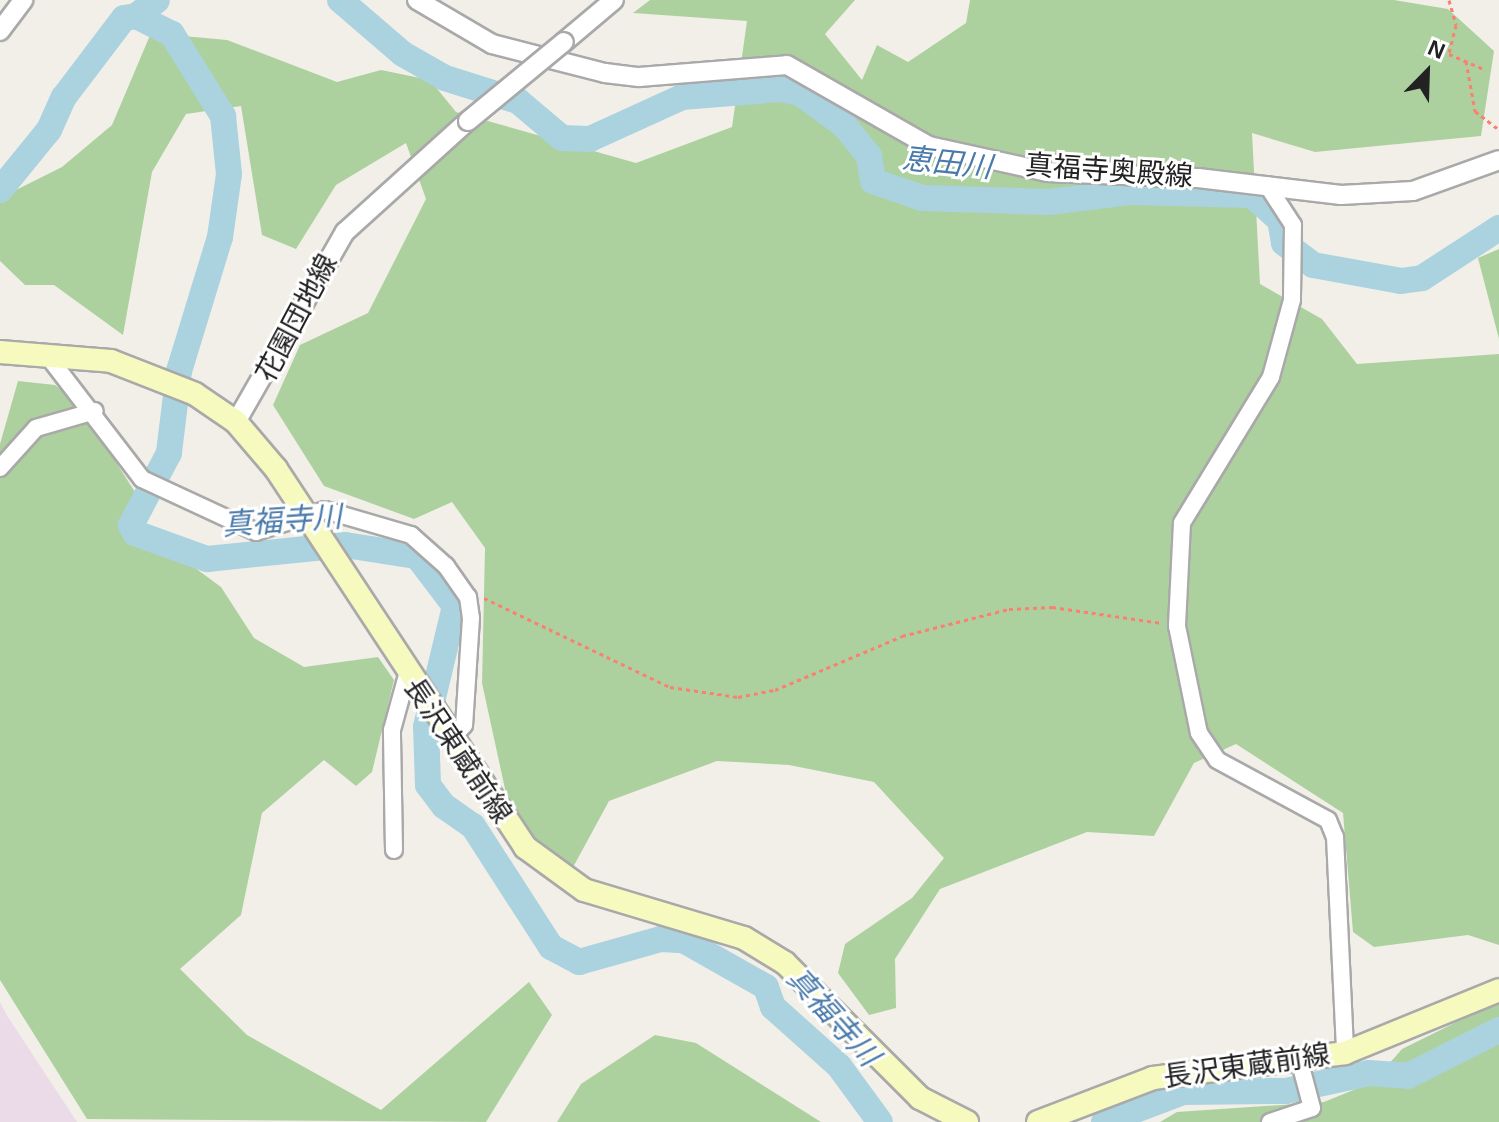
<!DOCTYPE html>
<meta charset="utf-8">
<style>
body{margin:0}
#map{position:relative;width:1499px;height:1122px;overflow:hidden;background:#f2efe9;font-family:Arial,"Noto Sans JP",sans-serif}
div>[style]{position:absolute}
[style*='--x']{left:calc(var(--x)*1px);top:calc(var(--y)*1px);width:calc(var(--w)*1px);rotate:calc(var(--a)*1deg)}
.industrial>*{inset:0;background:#ebdbe8}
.forest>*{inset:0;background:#add19e}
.river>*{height:26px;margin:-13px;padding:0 13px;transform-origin:13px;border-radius:13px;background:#aad3df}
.path>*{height:3px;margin-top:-1.5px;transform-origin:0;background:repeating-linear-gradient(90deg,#fa8072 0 4px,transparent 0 8px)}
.roads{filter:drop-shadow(2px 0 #a9a9a9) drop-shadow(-2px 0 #a9a9a9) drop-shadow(0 2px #a9a9a9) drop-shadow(0 -2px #a9a9a9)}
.minor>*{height:16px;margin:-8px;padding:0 8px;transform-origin:8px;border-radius:8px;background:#fff}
.tertiary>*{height:18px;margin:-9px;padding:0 9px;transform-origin:9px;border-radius:9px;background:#fff}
.secondary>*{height:22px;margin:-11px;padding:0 11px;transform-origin:11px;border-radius:11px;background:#f7fabf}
.bridges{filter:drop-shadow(2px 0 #a9a9a9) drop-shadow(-2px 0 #a9a9a9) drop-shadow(0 2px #a9a9a9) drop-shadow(0 -2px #a9a9a9)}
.tertiary-bridge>*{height:18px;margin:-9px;padding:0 9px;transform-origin:9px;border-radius:9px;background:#fff}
span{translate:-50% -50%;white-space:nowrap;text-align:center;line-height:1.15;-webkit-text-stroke:6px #fff;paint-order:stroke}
.street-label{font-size:28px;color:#222}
.water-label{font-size:30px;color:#4a7aab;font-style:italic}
.north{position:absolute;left:1387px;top:32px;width:80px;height:80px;-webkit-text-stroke:6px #fff;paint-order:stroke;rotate:23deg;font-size:22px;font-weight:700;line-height:32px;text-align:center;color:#222}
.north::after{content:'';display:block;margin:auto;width:28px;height:36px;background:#222;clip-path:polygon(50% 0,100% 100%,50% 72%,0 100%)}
</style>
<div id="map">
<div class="industrial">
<i style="clip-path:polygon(0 1002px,6px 1014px,77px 1122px,0 1122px)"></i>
</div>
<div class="forest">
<i style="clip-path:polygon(650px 0,855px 0,825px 34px,862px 80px,877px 45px,908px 62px,966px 23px,970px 0,1394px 0,1448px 9px,1494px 51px,1481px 136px,1315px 152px,1252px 133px,1260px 284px,1322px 319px,1357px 364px,1499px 354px,1499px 945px,1468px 935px,1374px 947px,1353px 932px,1343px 813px,1236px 744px,1194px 763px,1154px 836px,1087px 832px,940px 889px,895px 959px,896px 1008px,869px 1015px,838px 973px,845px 944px,912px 898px,944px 858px,874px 782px,789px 765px,717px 761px,609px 801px,565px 882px,510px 812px,482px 683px,485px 548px,452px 502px,414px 519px,324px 486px,273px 405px,300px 345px,368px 313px,426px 199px,406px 143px,336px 185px,296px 249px,262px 235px,241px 106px,186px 114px,152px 172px,123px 335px,54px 285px,25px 285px,0 261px,0 198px,62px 167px,112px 125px,151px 33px,227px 40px,337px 82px,381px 70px,430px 80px,456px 112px,636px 163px,732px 127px,747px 21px,633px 13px)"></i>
<i style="clip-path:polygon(1499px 249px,1499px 339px,1478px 258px)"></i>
<i style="clip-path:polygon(18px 381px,55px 385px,80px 406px,135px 492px,123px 538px,191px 565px,221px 587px,254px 638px,304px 667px,378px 657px,394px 680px,372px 772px,356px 786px,324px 760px,262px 813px,241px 915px,180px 969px,247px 1035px,381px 1110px,529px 982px,552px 1015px,486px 1122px,87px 1119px,0 980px,0 444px)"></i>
<i style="clip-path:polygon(1499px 1001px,1499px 1122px,1160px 1122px,1177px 1112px,1324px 1102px,1373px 1082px,1402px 1049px)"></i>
<i style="clip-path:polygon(655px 1035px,696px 1043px,821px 1122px,557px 1122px,581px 1084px)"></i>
</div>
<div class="river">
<i style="--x:340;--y:0;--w:83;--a:40.6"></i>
<i style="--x:403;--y:54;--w:48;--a:29.7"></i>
<i style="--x:445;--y:78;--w:77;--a:17.5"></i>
<i style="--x:518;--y:101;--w:57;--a:40.1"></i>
<i style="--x:562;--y:138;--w:28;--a:2"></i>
<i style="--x:590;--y:139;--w:101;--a:-24.5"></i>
<i style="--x:682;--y:97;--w:99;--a:-4.6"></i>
<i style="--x:781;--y:89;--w:19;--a:12"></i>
<i style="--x:800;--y:93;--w:54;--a:36"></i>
<i style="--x:844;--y:125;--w:40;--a:51"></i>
<i style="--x:869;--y:156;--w:25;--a:81"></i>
<i style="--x:873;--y:181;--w:52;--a:19.1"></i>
<i style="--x:922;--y:198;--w:127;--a:1.8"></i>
<i style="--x:1049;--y:202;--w:83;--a:-7"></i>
<i style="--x:1131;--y:192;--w:121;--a:1.4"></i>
<i style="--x:1252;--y:195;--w:38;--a:42"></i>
<i style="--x:1280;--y:220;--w:23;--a:80"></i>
<i style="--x:1284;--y:243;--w:36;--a:37"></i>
<i style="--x:1313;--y:265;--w:89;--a:10.3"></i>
<i style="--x:1401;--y:281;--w:21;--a:-8"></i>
<i style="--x:1422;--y:278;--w:92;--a:-33"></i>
<i style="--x:136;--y:16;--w:26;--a:-37"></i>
<i style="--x:0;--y:190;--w:77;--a:-50.8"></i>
<i style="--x:49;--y:130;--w:36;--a:-66"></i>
<i style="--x:64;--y:97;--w:99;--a:-52.8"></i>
<i style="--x:124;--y:18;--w:12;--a:-9"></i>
<i style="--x:136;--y:16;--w:40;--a:26.6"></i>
<i style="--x:172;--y:34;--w:97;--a:58.1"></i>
<i style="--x:223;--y:116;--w:58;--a:84.1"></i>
<i style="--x:229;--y:174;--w:64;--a:98.1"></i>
<i style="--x:220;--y:237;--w:140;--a:107"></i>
<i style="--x:179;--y:371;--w:83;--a:97"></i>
<i style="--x:169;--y:453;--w:81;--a:117.8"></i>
<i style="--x:131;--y:525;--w:9;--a:63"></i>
<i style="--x:135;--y:533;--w:77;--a:19.9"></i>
<i style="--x:207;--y:559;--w:139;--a:-5.8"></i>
<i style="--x:345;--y:545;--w:73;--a:8.7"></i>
<i style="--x:417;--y:556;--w:63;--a:52.8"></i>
<i style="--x:455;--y:606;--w:124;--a:103.5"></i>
<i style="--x:426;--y:727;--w:58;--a:88"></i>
<i style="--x:428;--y:785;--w:26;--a:53"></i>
<i style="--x:444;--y:806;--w:35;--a:35"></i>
<i style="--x:473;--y:826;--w:144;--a:57.2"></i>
<i style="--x:551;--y:947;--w:32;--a:28"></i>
<i style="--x:579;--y:962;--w:85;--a:-15.7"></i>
<i style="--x:661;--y:939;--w:22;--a:3"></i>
<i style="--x:683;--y:940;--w:95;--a:29.5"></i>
<i style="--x:766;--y:987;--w:21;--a:71"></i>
<i style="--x:773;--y:1007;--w:89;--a:41.8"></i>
<i style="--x:839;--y:1066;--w:69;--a:53.8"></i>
<i style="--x:1104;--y:1122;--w:85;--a:-20.8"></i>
<i style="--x:1183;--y:1092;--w:103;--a:-0.6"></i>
<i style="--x:1286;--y:1091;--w:85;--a:-12.2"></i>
<i style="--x:1369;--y:1073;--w:39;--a:4"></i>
<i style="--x:1408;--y:1076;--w:102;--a:-26.8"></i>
</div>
<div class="path">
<i style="--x:1449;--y:0;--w:26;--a:74"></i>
<i style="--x:1456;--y:25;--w:30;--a:104"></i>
<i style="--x:1449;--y:54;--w:40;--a:23.4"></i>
<i style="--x:1466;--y:61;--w:51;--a:79.8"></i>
<i style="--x:1475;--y:111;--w:31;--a:38"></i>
<i style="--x:484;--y:598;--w:206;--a:25.6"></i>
<i style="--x:670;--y:687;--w:69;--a:8.4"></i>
<i style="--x:738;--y:697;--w:38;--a:-11"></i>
<i style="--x:775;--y:690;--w:138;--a:-23"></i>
<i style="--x:902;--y:636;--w:110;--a:-14.2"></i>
<i style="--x:1009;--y:609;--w:43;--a:-2.7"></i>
<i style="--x:1052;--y:607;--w:111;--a:8.3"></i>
</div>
<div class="roads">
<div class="minor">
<i style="--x:1267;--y:185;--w:48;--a:57"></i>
<i style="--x:1293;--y:225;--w:75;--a:90.8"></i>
<i style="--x:1292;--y:300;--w:80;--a:105.3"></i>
<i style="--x:1271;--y:377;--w:171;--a:121.4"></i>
<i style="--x:1182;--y:523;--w:103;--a:92.8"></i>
<i style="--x:1177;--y:626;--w:109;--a:78.4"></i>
<i style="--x:1199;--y:733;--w:32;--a:56"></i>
<i style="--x:1217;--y:760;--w:126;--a:28.4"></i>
<i style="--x:1328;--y:820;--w:18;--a:68"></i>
<i style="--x:1335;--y:837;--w:216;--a:87.3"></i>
<i style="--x:47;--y:355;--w:156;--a:52.5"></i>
<i style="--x:142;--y:479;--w:126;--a:24.9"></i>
<i style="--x:256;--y:532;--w:72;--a:-17.7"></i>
<i style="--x:325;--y:510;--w:90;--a:16.2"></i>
<i style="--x:411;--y:535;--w:47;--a:41.5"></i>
<i style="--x:446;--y:566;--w:38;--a:55"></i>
<i style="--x:468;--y:597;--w:21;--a:82"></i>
<i style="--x:471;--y:618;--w:107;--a:93.7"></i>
<i style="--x:464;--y:725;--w:19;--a:133"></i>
<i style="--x:0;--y:468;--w:54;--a:-48"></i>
<i style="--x:36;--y:428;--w:61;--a:-16.1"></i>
<i style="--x:394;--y:850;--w:120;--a:-91"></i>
<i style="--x:392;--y:730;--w:57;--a:-74.7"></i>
<i style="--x:1270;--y:1122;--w:44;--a:-18.4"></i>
<i style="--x:1312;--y:1108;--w:47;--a:-104.9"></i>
</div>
<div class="tertiary">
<i style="--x:417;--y:0;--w:87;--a:30.4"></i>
<i style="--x:492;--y:44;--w:117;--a:14.4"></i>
<i style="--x:605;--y:73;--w:34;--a:7"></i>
<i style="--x:639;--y:77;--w:148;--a:-4.6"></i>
<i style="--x:787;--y:65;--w:163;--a:29.7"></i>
<i style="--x:929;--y:146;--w:121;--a:12.4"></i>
<i style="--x:1047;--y:172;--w:151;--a:2.3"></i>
<i style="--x:1198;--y:178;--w:144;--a:6.8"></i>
<i style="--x:1341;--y:195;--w:72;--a:-3.2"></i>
<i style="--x:1413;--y:191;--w:91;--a:-19.8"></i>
<i style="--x:0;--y:31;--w:39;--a:-53"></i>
<i style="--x:564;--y:42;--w:65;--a:-40"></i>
<i style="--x:236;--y:422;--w:219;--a:-60.2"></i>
<i style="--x:345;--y:232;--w:166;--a:-42.1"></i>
</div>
<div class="secondary">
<i style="--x:0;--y:352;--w:111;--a:4.6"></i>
<i style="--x:111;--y:361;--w:90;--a:21.4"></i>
<i style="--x:195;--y:394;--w:50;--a:34.3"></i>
<i style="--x:236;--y:422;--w:62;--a:49.6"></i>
<i style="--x:276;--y:469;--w:453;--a:56.6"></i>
<i style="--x:525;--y:847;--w:73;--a:36.1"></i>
<i style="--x:584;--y:890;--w:167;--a:16.7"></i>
<i style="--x:744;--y:938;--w:48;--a:31.4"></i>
<i style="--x:785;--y:963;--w:191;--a:45"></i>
<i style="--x:920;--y:1098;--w:53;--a:27.1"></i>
<i style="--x:1038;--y:1122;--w:123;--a:-20.9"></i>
<i style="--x:1153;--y:1078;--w:194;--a:-7.4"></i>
<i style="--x:1345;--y:1053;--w:166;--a:-22.2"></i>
</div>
</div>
<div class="bridges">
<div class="tertiary-bridge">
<i style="--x:468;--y:121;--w:124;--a:-39.5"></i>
</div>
</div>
<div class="street-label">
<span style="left:1109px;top:171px;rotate:4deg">真福寺奥殿線</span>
<span style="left:297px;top:318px;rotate:-62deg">花園団地線</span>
<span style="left:458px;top:751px;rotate:56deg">長沢東蔵前線</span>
<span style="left:1247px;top:1066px;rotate:-8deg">長沢東蔵前線</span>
</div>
<div class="water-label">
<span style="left:947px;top:163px;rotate:6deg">恵田川</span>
<span style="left:282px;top:521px;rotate:-4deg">真福寺川</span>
<span style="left:833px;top:1017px;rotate:48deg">真福寺川</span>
</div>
<div class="north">N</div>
</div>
